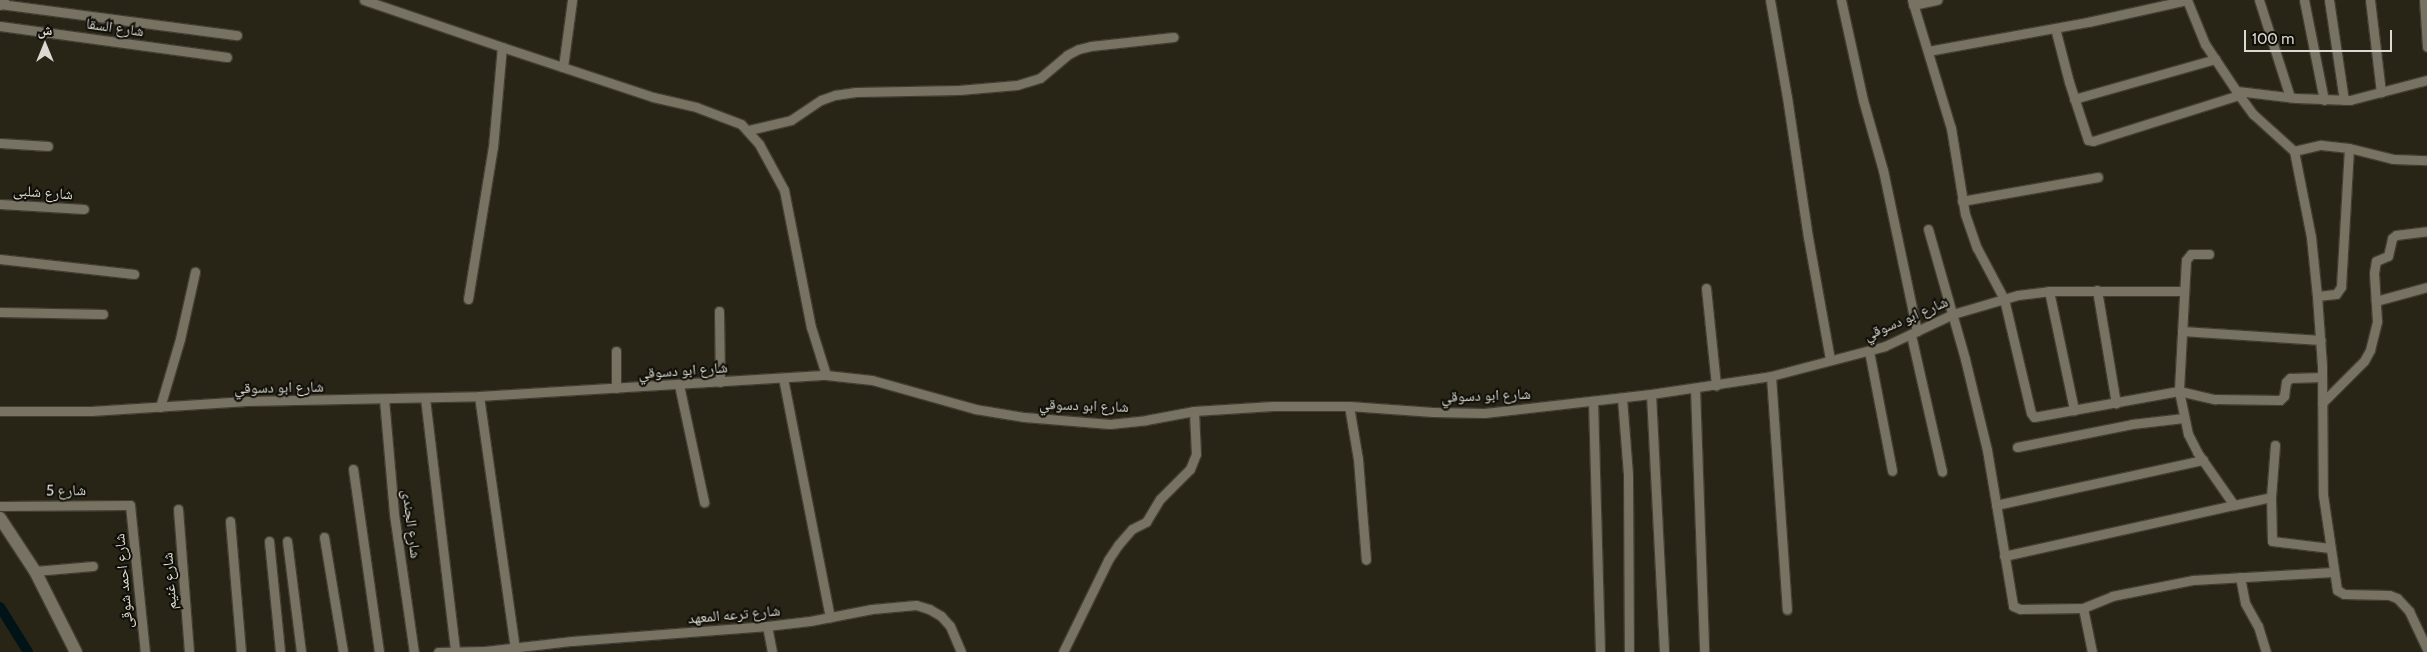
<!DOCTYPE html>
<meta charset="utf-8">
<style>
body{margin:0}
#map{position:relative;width:2427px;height:652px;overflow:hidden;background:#282416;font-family:Cabin,"Noto Naskh Arabic",sans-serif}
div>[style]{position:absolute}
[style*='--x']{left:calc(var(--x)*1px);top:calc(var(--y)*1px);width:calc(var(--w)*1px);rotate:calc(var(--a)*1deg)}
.canal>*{height:10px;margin:-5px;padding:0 5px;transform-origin:5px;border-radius:5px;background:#001417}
.roads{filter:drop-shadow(1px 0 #423e34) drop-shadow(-1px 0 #423e34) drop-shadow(0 1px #423e34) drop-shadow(0 -1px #423e34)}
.minor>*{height:9px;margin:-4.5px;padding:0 4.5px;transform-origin:4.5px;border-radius:4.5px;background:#777262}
.secondary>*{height:12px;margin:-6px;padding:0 6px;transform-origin:6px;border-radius:6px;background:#777262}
span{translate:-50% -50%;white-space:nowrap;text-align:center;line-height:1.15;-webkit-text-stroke:4px #0f0e08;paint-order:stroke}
.street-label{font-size:15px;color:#dcdad0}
.north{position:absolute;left:20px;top:20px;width:50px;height:50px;-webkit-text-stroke:4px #0f0e08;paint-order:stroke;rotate:0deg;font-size:14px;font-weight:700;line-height:20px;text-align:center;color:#dcdad0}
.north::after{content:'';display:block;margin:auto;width:18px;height:22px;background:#dcdad0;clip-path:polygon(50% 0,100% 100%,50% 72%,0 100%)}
.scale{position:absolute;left:2244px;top:30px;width:148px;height:22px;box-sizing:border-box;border:2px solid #dcdad0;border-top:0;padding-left:6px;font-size:15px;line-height:18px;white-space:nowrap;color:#dcdad0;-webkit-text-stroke:4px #0f0e08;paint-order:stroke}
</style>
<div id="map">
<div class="canal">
<i style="--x:0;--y:607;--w:53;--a:58.1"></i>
</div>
<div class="roads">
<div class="minor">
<i style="--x:364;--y:0;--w:146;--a:18.8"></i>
<i style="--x:502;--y:47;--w:159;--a:18.3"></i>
<i style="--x:653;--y:97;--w:44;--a:13.1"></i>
<i style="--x:696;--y:107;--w:48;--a:20.7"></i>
<i style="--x:741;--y:124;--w:27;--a:48"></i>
<i style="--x:759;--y:144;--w:52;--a:61.5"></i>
<i style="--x:784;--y:190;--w:140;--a:78.9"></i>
<i style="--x:811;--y:327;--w:50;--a:72.6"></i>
<i style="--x:1770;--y:0;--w:98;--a:80.1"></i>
<i style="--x:1787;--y:97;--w:142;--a:81.5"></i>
<i style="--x:1808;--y:237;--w:124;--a:79.8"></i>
<i style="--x:1841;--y:0;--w:102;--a:77.6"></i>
<i style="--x:1863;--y:100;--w:73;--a:74.1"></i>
<i style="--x:1883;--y:170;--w:165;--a:78.1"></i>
<i style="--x:1912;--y:0;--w:134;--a:73.1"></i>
<i style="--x:1951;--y:128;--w:87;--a:80.8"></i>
<i style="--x:1965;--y:214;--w:36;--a:71"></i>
<i style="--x:1977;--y:248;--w:58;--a:62.1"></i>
<i style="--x:2004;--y:299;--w:117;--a:76.7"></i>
<i style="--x:2031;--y:413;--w:5;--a:53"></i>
<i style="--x:2034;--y:417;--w:147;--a:-10.2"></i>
<i style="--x:2179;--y:391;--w:37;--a:13"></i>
<i style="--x:2215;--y:399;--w:65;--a:0.9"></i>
<i style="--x:2280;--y:400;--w:6;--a:-45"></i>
<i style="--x:2284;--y:396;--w:14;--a:-82"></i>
<i style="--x:2286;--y:382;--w:6;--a:-45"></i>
<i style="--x:2290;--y:378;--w:32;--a:-2"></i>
<i style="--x:2187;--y:0;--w:48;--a:67.8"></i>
<i style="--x:2205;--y:44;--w:61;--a:56.3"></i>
<i style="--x:2239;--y:95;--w:24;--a:54"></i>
<i style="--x:2253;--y:114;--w:55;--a:42.1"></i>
<i style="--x:2294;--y:151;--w:88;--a:78.8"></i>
<i style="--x:2311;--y:237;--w:59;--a:84.2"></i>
<i style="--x:2317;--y:296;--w:70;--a:85.9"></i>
<i style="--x:2322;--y:366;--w:129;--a:89.6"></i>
<i style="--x:2323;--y:495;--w:96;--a:81.6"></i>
<i style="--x:2337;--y:590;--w:8;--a:30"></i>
<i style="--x:2344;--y:594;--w:45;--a:1.3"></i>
<i style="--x:2389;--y:595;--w:9;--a:21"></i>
<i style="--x:2397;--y:598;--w:18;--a:47"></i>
<i style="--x:2409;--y:611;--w:42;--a:64.7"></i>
<i style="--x:2259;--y:0;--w:102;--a:72.3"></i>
<i style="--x:2304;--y:0;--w:102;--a:78.7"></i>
<i style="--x:2329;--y:0;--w:101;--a:81.5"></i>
<i style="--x:2370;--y:0;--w:93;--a:83.2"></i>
<i style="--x:2424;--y:0;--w:47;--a:86.3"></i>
<i style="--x:0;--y:4;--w:239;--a:7.5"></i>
<i style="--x:1913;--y:5;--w:25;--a:-12"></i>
<i style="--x:0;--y:26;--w:229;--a:7.8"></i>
<i style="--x:2055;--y:28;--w:56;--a:75.5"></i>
<i style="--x:2069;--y:82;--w:61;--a:71.9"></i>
<i style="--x:2088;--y:140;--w:5;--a:11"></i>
<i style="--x:2093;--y:141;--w:153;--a:-17.5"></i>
<i style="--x:1928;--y:51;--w:163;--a:-10.3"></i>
<i style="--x:2088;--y:22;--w:101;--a:-12.5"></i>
<i style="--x:563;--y:67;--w:68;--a:-82.3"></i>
<i style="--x:2237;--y:91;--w:59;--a:6.8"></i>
<i style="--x:2296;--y:98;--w:54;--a:2.1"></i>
<i style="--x:2350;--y:100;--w:80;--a:-14.6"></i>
<i style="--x:2074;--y:99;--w:147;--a:-15.8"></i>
<i style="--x:749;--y:130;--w:43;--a:-13.4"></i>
<i style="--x:791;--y:120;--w:36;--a:-34"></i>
<i style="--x:821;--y:100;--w:15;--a:-20"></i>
<i style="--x:835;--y:95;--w:21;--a:-8"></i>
<i style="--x:856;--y:92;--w:103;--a:-1.1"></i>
<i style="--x:959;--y:90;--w:58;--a:-4.9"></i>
<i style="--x:1017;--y:85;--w:24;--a:-17"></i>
<i style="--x:1040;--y:78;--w:35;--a:-40"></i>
<i style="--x:1067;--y:55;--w:13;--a:-27"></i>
<i style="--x:1079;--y:49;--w:12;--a:-14"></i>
<i style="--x:1091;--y:46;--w:83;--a:-6.2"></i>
<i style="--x:0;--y:143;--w:48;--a:3.6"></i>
<i style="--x:2294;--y:151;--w:28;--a:-13"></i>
<i style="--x:2321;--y:145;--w:28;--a:6"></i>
<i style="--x:2349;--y:148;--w:45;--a:14"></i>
<i style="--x:2393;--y:159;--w:34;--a:2"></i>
<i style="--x:1962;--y:201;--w:138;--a:-10"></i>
<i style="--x:0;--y:204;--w:84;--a:3.4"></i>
<i style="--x:1928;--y:229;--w:135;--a:74.1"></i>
<i style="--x:1965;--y:359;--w:94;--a:76.4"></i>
<i style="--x:1987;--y:450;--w:158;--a:80.5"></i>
<i style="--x:2013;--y:606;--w:8;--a:23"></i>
<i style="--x:2020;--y:609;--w:63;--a:-0.9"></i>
<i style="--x:2209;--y:254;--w:18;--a:180"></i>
<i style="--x:2191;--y:254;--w:8;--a:130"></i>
<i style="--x:2186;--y:260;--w:131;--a:93.1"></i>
<i style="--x:2179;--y:391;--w:44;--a:78.2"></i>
<i style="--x:2188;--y:434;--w:20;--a:63"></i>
<i style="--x:2197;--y:452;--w:65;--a:55.1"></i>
<i style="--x:2234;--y:505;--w:38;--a:-12"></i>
<i style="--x:0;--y:259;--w:135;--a:6.4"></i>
<i style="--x:1706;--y:288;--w:98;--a:84.1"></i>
<i style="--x:2097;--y:290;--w:115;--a:80.5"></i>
<i style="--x:2049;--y:291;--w:122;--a:78.1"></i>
<i style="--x:2317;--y:296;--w:19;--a:-6"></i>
<i style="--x:2336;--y:294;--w:9;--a:-54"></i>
<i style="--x:2341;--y:287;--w:139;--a:-86.7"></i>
<i style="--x:468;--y:299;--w:154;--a:-80.7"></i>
<i style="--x:493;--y:147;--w:100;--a:-84.9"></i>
<i style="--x:2376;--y:301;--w:53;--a:-15.4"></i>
<i style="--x:719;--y:311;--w:71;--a:89.2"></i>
<i style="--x:0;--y:312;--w:103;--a:1.1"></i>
<i style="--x:2182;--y:331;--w:139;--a:3.7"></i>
<i style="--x:1911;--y:335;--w:140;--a:77.2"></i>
<i style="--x:1869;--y:351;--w:122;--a:79.1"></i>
<i style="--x:1771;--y:376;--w:234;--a:86.1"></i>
<i style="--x:783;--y:378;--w:244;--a:78.9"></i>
<i style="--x:679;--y:385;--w:120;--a:77.9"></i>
<i style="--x:616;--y:388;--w:37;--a:-90"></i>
<i style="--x:1695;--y:388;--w:264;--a:88"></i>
<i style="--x:1651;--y:394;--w:258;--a:87.1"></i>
<i style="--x:479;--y:396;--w:255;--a:81.9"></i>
<i style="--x:425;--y:398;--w:255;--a:83.2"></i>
<i style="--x:1622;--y:398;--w:77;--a:85.5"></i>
<i style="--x:1628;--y:475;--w:177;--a:89.7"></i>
<i style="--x:384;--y:399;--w:115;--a:85"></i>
<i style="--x:394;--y:514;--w:139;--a:81.8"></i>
<i style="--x:1593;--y:401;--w:251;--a:88.4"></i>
<i style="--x:2322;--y:403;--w:59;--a:-45"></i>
<i style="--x:2364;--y:361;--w:13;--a:-61"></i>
<i style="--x:2370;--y:350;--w:30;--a:-76"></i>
<i style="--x:2377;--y:321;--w:48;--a:-93.6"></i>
<i style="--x:2374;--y:273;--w:12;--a:-81"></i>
<i style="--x:2376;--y:261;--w:13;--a:-23"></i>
<i style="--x:2388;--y:256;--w:18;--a:-77"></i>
<i style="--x:2392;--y:238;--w:5;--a:-37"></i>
<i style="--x:2396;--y:235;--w:31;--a:-7"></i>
<i style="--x:1349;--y:406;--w:54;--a:80.4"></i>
<i style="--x:1358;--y:459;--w:101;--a:85.5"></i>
<i style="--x:160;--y:407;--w:71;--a:-73.6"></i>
<i style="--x:180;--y:339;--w:69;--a:-77.4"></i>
<i style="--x:0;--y:411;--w:91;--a:0"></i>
<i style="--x:91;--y:411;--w:156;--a:-3.7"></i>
<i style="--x:247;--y:401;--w:232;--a:-1.2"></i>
<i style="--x:479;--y:396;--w:348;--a:-3.5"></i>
<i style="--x:826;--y:375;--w:46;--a:6.2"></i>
<i style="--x:872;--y:380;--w:107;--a:15.7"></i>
<i style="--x:975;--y:409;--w:50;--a:9.3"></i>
<i style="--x:1024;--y:417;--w:86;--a:4.7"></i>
<i style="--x:1110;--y:424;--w:36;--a:-6"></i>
<i style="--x:1146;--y:420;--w:49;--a:-10.6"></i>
<i style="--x:1194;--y:411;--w:79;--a:-3.6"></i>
<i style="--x:1273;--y:406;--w:76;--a:0"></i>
<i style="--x:1349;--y:406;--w:84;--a:4.1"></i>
<i style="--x:1433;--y:412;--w:51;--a:1.1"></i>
<i style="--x:1484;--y:413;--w:168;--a:-6.5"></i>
<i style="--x:1651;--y:394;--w:121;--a:-8.5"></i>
<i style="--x:1771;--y:376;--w:118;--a:-14.7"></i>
<i style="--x:1885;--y:346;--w:75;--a:-25.2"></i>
<i style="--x:1953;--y:314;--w:68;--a:-16.3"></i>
<i style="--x:2018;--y:295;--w:31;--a:-7"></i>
<i style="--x:2049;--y:291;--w:135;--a:0"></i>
<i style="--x:2275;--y:445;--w:52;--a:94.4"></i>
<i style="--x:2271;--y:497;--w:44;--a:88.7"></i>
<i style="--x:2272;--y:541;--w:58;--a:6.9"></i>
<i style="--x:2017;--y:447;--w:117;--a:-11.3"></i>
<i style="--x:2132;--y:424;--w:52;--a:-6.6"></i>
<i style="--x:353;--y:469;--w:185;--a:81.9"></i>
<i style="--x:1996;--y:505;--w:212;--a:-12.3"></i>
<i style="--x:0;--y:506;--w:130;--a:-0.4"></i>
<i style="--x:130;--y:505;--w:148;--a:84.2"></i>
<i style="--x:178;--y:509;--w:143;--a:85.6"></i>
<i style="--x:230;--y:521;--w:131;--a:85.2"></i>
<i style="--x:324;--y:537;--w:117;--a:80.6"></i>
<i style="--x:269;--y:541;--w:112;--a:84.3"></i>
<i style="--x:287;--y:541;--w:112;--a:82.8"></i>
<i style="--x:2004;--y:556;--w:236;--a:-12.5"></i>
<i style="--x:35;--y:571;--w:58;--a:-4.9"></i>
<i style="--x:2240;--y:577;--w:26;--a:79"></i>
<i style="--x:2245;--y:603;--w:26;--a:61"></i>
<i style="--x:2258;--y:626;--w:27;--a:73"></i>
<i style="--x:767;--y:626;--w:26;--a:79"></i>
<i style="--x:438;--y:652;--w:47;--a:-1.2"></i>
<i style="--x:485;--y:651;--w:88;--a:-6.6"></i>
<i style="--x:572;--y:641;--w:196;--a:-4.4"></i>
<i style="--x:767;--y:626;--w:43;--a:-6.6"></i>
<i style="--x:810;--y:621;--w:63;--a:-11"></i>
<i style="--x:872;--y:609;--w:44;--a:-5.2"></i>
<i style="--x:916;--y:605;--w:14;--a:17"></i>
<i style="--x:929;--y:609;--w:14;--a:30"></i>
<i style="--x:941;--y:616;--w:13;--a:48"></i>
<i style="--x:950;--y:626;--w:28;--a:67"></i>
<i style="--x:1063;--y:652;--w:102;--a:-63.9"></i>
<i style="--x:1108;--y:560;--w:18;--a:-56"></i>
<i style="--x:1118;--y:545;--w:21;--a:-49"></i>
<i style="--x:1132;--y:529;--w:16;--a:-27"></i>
<i style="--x:1146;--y:522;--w:27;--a:-59"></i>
<i style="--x:1160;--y:499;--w:42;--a:-45"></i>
<i style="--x:1190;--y:469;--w:16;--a:-68"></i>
<i style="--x:1196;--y:454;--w:43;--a:-92.7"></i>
<i style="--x:2092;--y:652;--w:45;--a:-101.6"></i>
<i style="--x:2083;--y:608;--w:31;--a:-22"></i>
<i style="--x:2112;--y:596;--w:83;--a:-11.2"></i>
<i style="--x:2193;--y:580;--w:140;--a:-3.3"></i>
</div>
<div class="secondary">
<i style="--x:0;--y:4;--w:5;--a:-53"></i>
<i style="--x:0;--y:518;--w:64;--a:56.6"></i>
<i style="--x:35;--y:571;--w:91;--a:63.2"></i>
</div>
</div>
<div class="street-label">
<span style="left:115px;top:28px;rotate:8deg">شارع السقا</span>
<span style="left:43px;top:193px;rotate:4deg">شارع شلبى</span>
<span style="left:1906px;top:319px;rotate:-23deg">شارع ابو دسوقي</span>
<span style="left:683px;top:371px;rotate:-4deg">شارع ابو دسوقي</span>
<span style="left:279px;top:388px;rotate:-1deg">شارع ابو دسوقي</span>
<span style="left:1486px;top:396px;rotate:-2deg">شارع ابو دسوقي</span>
<span style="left:1084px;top:406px;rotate:2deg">شارع ابو دسوقي</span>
<span style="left:66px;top:491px;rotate:-1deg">شارع 5</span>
<span style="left:411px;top:524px;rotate:83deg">شارع الجندى</span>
<span style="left:124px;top:581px;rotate:-95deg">شارع احمد شوقى</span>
<span style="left:170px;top:581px;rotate:-94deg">شارع غنيم</span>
<span style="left:734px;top:615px;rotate:-5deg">شارع ترعه المعهد</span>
</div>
<div class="north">ش</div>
<div class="scale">100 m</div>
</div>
